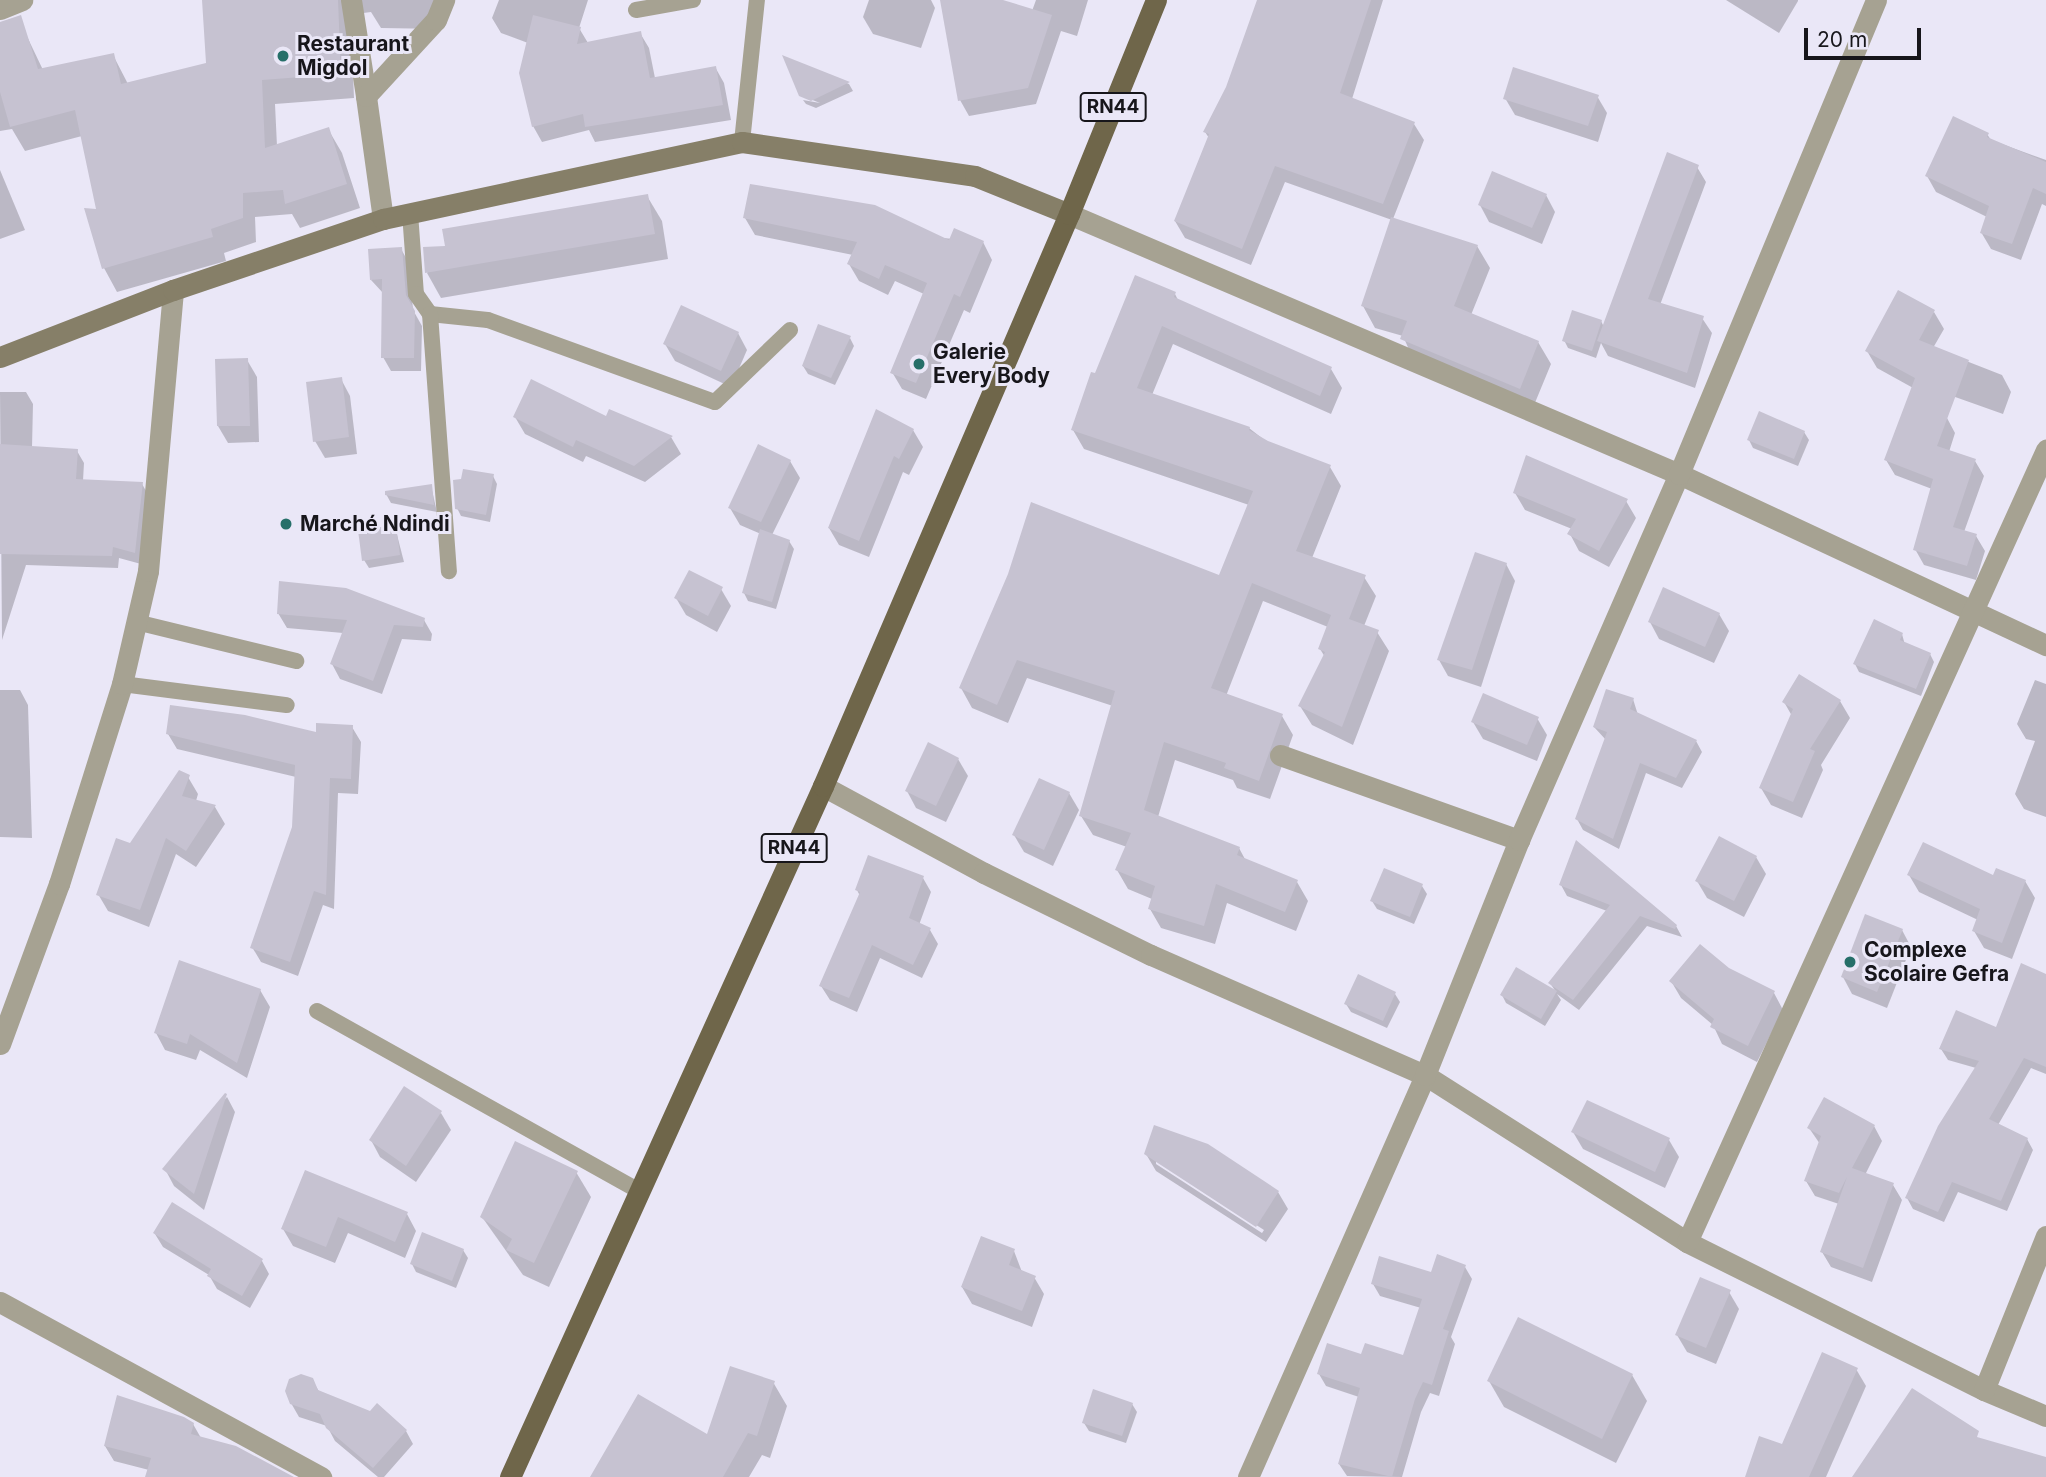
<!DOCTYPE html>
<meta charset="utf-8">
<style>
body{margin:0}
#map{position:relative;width:2046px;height:1477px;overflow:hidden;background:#eae7f7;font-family:Inter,sans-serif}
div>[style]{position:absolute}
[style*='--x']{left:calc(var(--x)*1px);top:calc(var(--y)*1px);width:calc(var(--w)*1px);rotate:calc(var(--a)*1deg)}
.shadow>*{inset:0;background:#0003}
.building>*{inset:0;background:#c6c2d1}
.lane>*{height:16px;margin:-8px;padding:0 8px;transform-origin:8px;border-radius:8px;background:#a6a292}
.street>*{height:21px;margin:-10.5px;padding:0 10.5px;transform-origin:10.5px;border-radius:10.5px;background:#a6a292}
.secondary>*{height:21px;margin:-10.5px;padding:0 10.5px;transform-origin:10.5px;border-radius:10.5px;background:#867f68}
.primary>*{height:21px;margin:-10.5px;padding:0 10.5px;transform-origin:10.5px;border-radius:10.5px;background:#6f664a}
.dots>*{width:19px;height:19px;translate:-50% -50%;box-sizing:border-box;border:4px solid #eae7f7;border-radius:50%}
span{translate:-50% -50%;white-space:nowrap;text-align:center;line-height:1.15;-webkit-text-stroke:6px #eae7f7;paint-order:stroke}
.shield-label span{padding:2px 5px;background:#eae7f7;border:2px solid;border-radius:5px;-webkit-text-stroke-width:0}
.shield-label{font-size:19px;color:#17161b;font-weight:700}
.poi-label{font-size:21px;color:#17161b;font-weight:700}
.left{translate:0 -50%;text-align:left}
.scale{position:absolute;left:1804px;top:28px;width:117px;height:32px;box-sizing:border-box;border:4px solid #17161b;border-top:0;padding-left:9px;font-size:21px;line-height:24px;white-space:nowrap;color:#17161b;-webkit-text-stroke:5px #eae7f7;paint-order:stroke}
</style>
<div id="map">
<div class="shadow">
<i style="clip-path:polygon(204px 0,445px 0,441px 29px,381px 28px,371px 12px,356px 14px,351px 26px,354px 98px,275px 104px,277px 146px,328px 129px,342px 153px,360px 208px,300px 228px,292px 214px,255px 217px,256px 242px,224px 253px,226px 261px,117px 292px,104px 268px,98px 210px,82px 136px,25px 151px,12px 129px,0 131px,0 32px,22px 26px,43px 70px,113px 55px,128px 84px,208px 65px)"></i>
<i style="clip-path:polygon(499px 0,588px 0,579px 28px,588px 43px,640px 33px,649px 48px,655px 78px,715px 67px,724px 83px,731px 120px,595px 142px,589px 130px,542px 142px,533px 126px,528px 43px,501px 33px,492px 18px)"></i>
<i style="clip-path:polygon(869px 0,931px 0,935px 8px,921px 48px,873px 34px,863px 17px)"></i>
<i style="clip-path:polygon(942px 0,997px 0,1032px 11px,1036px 0,1088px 0,1077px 36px,1061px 31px,1036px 104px,969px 116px,960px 100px)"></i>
<i style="clip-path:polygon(1259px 0,1383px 0,1352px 99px,1414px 124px,1424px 140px,1393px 219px,1477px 246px,1490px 268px,1471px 315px,1538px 342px,1551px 364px,1532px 410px,1414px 361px,1403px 336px,1375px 328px,1363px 306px,1392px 220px,1285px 182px,1251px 265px,1185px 238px,1175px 221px,1209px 138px,1205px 132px,1227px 88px)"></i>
<i style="clip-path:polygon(1726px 0,1798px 0,1798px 1px,1779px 33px)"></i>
<i style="clip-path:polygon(785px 58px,849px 84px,853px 91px,816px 108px,806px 104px,803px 100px,820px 103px,800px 95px)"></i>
<i style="clip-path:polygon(1597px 96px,1607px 113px,1598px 142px,1515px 115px,1505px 98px)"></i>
<i style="clip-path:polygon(1987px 134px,1991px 140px,2046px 160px,2046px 206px,2042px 204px,2021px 260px,1991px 249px,1981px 232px,1987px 217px,1936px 192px,1927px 176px)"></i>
<i style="clip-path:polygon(1697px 167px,1706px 182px,1660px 305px,1702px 318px,1712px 333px,1695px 388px,1608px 356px,1601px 343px,1596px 358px,1568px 348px,1564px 340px,1601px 321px,1604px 327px)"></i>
<i style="clip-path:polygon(0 170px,25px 230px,0 239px)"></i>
<i style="clip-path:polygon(1546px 195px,1555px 212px,1542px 244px,1489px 222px,1480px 205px)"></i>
<i style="clip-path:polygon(647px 196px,662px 221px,668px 259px,441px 298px,427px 273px,447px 247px)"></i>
<i style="clip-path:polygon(745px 218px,983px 242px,992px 260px,970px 313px,964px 310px,926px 399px,902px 389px,892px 372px,924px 294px,895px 281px,888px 295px,859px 281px,849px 264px,853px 255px,755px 235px)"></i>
<i style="clip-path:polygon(401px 249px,409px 263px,413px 310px,422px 326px,421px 371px,391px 371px,383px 357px,383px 293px,371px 280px)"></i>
<i style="clip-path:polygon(1175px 294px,1179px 302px,1331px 369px,1342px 388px,1331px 414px,1173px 344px,1152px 395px,1249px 428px,1267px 442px,1330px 467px,1341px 486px,1312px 558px,1364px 577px,1376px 596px,1364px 626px,1377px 632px,1389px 651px,1353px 745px,1312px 725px,1300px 706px,1325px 657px,1320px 649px,1328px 627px,1263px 601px,1226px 696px,1282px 716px,1293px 735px,1270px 799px,1237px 788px,1233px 780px,1175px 760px,1158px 817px,1239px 848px,1246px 861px,1297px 882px,1308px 901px,1296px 931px,1227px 903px,1215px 944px,1161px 928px,1150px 909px,1152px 899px,1128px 889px,1117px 870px,1127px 847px,1093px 835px,1081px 816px,1113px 706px,1027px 678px,1008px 723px,972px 708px,961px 688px,1010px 574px,1220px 577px,1249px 505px,1084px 449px,1073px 430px,1096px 375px)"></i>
<i style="clip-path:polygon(1934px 312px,1944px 329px,1933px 348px,2002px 375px,2011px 392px,2003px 414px,1927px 387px,1924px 394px,1877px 368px,1867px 351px)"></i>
<i style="clip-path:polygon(738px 333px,747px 350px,731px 387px,675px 361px,665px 344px)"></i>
<i style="clip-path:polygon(850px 338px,854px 346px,835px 385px,808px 374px,803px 366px)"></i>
<i style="clip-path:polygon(247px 360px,257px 377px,259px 442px,228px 443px,218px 426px)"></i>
<i style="clip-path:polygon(341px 379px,350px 396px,357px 454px,325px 458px,315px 441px)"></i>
<i style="clip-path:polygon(0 392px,26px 392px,33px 404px,32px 448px,77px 451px,84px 463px,83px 481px,142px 484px,149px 496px,141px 564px,119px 558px,118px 568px,26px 565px,2px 640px)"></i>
<i style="clip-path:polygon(515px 417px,607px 418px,671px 437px,681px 454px,645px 482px,586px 456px,583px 462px,525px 434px)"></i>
<i style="clip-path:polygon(1947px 418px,1955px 433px,1949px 452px,1975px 461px,1984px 476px,1964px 532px,1976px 536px,1985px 551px,1976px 580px,1924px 565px,1915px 549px,1932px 489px,1895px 475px,1886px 460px)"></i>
<i style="clip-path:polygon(913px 430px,923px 447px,909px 475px,903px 472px,869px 557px,839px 545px,829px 528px)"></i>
<i style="clip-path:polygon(1804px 432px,1809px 440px,1798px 466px,1753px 448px,1749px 440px)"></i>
<i style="clip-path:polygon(790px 461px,800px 478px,772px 535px,789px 541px,794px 549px,776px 609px,748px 601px,744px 593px,761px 534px,740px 525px,730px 508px)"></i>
<i style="clip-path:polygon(493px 476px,497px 484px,490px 522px,461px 516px,457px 508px)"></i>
<i style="clip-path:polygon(431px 486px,437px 512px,391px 503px,386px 494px)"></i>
<i style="clip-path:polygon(1515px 493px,1626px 501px,1636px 518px,1609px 567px,1579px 551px,1570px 534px,1572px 529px,1525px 510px)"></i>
<i style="clip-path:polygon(395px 527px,404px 562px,369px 568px,364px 560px)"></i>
<i style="clip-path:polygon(1506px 564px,1515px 581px,1481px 687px,1448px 676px,1439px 660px)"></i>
<i style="clip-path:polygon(721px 589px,731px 606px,717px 632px,686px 615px,676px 598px)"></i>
<i style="clip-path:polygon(278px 613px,424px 620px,432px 634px,431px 641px,402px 639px,382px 694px,340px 679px,332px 664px,343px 633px,287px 628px)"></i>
<i style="clip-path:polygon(1719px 614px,1729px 631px,1714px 663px,1659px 639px,1650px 622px)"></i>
<i style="clip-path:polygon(1902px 634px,1905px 645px,1930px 654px,1934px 662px,1921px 696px,1859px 672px,1855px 664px)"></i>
<i style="clip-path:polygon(2035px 680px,2046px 684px,2046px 817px,2024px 809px,2015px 794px,2035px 741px,2026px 739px,2017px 724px)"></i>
<i style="clip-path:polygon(0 690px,20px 690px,28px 705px,32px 838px,0 837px)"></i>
<i style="clip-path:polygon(1633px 699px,1638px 715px,1696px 741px,1702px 752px,1682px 788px,1646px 773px,1619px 849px,1583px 830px,1577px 819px,1606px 740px,1594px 727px)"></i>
<i style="clip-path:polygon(1840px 701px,1850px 718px,1821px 765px,1823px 770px,1802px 818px,1771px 805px,1761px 788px,1792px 716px,1784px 702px)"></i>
<i style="clip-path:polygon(1537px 718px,1547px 735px,1537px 761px,1483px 739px,1473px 722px)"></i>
<i style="clip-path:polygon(352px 727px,361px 742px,358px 794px,338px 793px,334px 909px,323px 905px,298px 976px,261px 962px,252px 947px,294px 828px,296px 777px,177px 749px,168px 734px,318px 734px)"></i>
<i style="clip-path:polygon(958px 759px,968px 776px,946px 822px,916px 808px,907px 791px)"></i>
<i style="clip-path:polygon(188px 777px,198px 794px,196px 801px,215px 807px,225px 824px,196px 867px,176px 854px,149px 927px,108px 911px,98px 894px,131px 845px)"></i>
<i style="clip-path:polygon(1069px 793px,1079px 810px,1053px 866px,1024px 852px,1014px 835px)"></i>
<i style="clip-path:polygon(1756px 857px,1766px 874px,1744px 917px,1707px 898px,1697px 881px)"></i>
<i style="clip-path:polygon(1909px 875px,2025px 881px,2035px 898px,2012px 959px,1984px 948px,1974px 931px,1978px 920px,1919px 892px)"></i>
<i style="clip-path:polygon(923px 878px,931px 892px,919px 925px,930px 930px,938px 944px,922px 978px,880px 958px,857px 1012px,830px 1000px,821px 986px,860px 896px,857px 890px)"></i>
<i style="clip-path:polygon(1561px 885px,1676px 926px,1682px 937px,1647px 926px,1579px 1010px,1557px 994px,1561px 1000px,1545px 1026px,1506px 1003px,1502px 995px,1556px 992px,1550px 983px,1607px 911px,1567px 896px)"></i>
<i style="clip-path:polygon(1422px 886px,1427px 894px,1414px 924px,1377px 909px,1372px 901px)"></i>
<i style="clip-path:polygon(1902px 930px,1911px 947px,1887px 1008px,1852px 994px,1843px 977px)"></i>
<i style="clip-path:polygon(1728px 969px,1774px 993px,1783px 1010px,1757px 1062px,1722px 1044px,1713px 1025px,1681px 998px,1671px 981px)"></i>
<i style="clip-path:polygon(2046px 976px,2046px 1074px,2031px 1068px,1998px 1125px,2027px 1139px,2033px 1150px,2007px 1211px,1958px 1192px,1944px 1222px,1913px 1209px,1907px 1198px,1976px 1068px,1948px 1060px,1941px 1049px,1997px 1029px)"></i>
<i style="clip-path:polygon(260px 990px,270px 1007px,247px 1078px,200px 1050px,196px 1060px,165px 1050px,156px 1033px)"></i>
<i style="clip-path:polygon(1395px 994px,1400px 1002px,1387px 1028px,1351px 1012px,1346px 1004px)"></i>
<i style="clip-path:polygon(227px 1097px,235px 1112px,204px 1210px,174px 1186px,165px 1169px)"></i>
<i style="clip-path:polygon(441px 1113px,451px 1130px,416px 1182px,380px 1157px,371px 1140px)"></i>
<i style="clip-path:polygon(1874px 1126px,1882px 1141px,1865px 1175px,1893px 1185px,1902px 1200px,1872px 1282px,1831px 1267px,1822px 1252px,1839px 1204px,1815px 1196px,1806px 1181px,1820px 1144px,1809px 1128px)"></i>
<i style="clip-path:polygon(1573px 1132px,1669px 1140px,1679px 1157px,1665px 1188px,1583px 1149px)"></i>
<i style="clip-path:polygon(evenodd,1146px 1154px,1278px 1192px,1288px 1209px,1266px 1242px,1156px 1171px,1146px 1154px,1156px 1160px,1264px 1230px,1262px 1233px,1156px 1164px,1156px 1160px)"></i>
<i style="clip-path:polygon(306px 1172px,407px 1214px,416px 1231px,405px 1258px,348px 1233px,335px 1263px,293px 1246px,283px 1229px)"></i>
<i style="clip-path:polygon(576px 1172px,591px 1197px,549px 1287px,523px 1275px,482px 1217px)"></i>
<i style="clip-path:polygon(155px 1234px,262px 1261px,269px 1274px,250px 1308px,217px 1289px,209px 1275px,163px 1247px)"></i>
<i style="clip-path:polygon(463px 1250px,468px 1258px,456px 1288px,416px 1272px,412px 1264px)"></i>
<i style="clip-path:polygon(1014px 1251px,1022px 1272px,1034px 1277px,1044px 1294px,1032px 1327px,972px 1304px,962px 1287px)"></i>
<i style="clip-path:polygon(1465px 1267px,1472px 1279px,1451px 1337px,1455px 1344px,1439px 1396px,1430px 1393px,1421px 1412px,1402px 1477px,1347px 1476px,1339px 1464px,1359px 1397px,1326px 1386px,1319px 1374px,1362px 1356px,1404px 1357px,1421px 1308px,1380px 1296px,1373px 1284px)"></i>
<i style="clip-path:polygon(1729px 1292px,1739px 1309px,1716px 1364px,1687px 1352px,1677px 1335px)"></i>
<i style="clip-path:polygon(1856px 1369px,1866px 1386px,1826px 1477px,1751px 1477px)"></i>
<i style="clip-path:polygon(1632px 1375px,1647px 1401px,1616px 1463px,1504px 1407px,1489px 1381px)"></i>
<i style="clip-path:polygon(312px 1380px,320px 1393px,406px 1431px,413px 1444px,384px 1477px,378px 1477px,335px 1441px,327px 1426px,299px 1417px,291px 1403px)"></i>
<i style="clip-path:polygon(773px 1382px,787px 1406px,770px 1458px,762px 1455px,749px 1477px,593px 1477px,708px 1437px)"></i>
<i style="clip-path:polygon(1132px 1404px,1137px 1412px,1126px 1443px,1089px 1431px,1084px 1423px)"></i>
<i style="clip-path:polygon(193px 1424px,201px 1438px,268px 1477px,147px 1477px,149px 1470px,114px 1461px,105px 1446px)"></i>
</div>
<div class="building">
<i style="clip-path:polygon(202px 0,338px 0,341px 74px,262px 80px,265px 148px,329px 127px,347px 184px,285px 204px,283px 190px,243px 193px,243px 218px,211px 229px,213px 237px,102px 269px,84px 208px,96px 209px,75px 110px,10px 127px,0 92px,0 22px,21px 15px,38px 69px,114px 53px,121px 84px,206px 63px)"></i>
<i style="clip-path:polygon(940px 0,1003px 0,1052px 15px,1028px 88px,958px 101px)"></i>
<i style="clip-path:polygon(1257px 0,1371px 0,1340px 93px,1415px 122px,1383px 204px,1275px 166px,1242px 249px,1174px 221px,1209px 134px,1203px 132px,1226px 87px)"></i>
<i style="clip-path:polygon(533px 15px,581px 27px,577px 44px,641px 31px,650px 78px,716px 66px,723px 105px,585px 127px,583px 114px,532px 127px,519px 73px)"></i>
<i style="clip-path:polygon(782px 55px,850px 82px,811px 101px,799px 96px)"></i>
<i style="clip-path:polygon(1513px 67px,1599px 95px,1588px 126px,1503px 99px)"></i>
<i style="clip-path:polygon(1953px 116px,1989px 133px,1987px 137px,2046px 162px,2046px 194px,2033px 188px,2012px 244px,1980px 233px,1989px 206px,1925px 176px)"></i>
<i style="clip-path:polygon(1667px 152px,1699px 165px,1648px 299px,1704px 316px,1687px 373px,1597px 341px)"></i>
<i style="clip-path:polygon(1492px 171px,1547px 194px,1532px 228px,1478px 205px)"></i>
<i style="clip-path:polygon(750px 184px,875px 205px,949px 240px,954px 228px,984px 241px,960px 297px,954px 294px,916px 383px,890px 373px,927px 283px,885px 265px,879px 279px,847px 264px,857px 242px,743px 218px)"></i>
<i style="clip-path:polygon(648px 194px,655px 234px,425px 273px,423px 247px,445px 246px,442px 229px)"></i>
<i style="clip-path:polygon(1391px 217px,1478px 245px,1454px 306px,1539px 341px,1520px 389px,1400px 339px,1407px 321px,1361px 306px)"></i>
<i style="clip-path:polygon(402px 247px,406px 295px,415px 311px,414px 358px,381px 358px,382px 279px,370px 280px,368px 249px)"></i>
<i style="clip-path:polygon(1135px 275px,1176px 292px,1174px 297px,1332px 367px,1320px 396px,1162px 326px,1137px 388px,1250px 427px,1249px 430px,1268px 441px,1331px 465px,1296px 551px,1366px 575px,1349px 619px,1379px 630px,1342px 727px,1298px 706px,1325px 652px,1318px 649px,1331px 615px,1252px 583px,1211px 688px,1283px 714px,1259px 781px,1224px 768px,1226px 763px,1164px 742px,1144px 810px,1240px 847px,1237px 855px,1298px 880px,1285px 912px,1216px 884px,1204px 926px,1148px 909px,1155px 886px,1115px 870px,1131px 833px,1079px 816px,1115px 691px,1017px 660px,997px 705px,959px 688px,1008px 574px,1031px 502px,1219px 575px,1253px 491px,1071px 430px,1091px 372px,1095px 373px)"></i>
<i style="clip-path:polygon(1898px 290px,1935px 310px,1919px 340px,1969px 360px,1937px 446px,1976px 459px,1953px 527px,1977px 534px,1967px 566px,1913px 550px,1933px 479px,1884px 460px,1915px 378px,1865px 351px)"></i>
<i style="clip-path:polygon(681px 305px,739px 332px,721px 371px,663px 344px)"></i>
<i style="clip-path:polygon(1572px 310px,1602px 320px,1592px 351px,1562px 341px)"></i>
<i style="clip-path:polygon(818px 324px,851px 336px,831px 378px,802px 366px)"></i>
<i style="clip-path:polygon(248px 358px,250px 426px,217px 426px,215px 359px)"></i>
<i style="clip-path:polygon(342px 377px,349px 437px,313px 442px,306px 382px)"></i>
<i style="clip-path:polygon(531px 379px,606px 416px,609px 409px,673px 436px,634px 466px,576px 440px,573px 447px,513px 417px)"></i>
<i style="clip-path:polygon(876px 409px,914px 429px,899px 459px,894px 456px,859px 541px,828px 528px)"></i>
<i style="clip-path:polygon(1759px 411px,1805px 431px,1794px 459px,1747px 440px)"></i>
<i style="clip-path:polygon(0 444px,78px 449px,76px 479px,143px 482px,135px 553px,113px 547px,112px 556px,0 554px)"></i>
<i style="clip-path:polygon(758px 444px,791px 460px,761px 522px,728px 508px)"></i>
<i style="clip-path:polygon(1526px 455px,1628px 499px,1599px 551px,1567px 534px,1576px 519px,1513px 493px)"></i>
<i style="clip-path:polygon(463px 469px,494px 474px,486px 515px,455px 509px,453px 480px,461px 479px)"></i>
<i style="clip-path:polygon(432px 484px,434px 505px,385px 495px,385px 491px)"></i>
<i style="clip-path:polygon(396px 525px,400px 555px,362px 561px,358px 530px)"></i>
<i style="clip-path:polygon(760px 529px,790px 540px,772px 602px,742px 593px)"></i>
<i style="clip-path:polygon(1475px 552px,1507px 563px,1472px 670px,1437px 660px)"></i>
<i style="clip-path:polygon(689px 570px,723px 587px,708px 616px,674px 598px)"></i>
<i style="clip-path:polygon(279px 581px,346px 588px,425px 618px,423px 627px,394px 625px,373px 681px,330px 664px,347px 620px,277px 614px)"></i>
<i style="clip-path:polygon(1663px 587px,1720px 613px,1705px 647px,1648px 622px)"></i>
<i style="clip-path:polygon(1874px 619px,1903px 633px,1900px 640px,1931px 653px,1916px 689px,1853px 664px)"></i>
<i style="clip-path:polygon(1799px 674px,1841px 700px,1810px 749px,1815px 751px,1793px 802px,1759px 788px,1793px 709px,1782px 702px)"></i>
<i style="clip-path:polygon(1606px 689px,1634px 698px,1630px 709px,1697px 740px,1676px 778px,1640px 763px,1613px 839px,1575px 819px,1607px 732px,1593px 727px)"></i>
<i style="clip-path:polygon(1483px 693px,1539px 717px,1527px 745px,1471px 722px)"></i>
<i style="clip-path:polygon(170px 705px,245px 715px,316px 732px,316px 723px,353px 725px,351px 779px,330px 778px,326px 895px,314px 891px,290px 962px,250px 948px,292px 827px,295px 765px,166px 734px)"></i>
<i style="clip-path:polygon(928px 742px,959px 758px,936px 806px,905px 791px)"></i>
<i style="clip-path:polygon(179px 770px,190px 775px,182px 796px,216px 805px,186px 851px,166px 838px,140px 910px,96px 895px,116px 838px,130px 843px)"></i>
<i style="clip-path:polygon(1039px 778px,1070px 792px,1044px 850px,1012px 835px)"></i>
<i style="clip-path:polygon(1719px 836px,1757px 856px,1734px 901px,1695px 881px)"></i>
<i style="clip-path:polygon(1576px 840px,1677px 925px,1675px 929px,1640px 916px,1573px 1000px,1548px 983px,1610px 905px,1559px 885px)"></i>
<i style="clip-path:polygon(1923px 842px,1993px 875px,1996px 868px,2026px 880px,2002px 943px,1972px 931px,1980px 909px,1907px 875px)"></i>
<i style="clip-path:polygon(868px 855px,924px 876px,909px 918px,931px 928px,913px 965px,872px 945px,849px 998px,819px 986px,860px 892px,855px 890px)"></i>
<i style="clip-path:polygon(1384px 868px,1423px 884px,1410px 917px,1370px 901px)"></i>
<i style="clip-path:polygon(1865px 914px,1903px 929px,1877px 992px,1841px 977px)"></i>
<i style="clip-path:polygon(1700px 944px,1729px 968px,1775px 991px,1748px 1046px,1710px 1027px,1714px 1019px,1669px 981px)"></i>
<i style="clip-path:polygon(179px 960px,261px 989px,237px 1063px,190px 1034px,187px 1044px,154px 1033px)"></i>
<i style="clip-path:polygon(2021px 963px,2046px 974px,2046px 1067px,2024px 1058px,1989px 1119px,2028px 1138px,2001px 1201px,1952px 1182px,1938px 1212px,1905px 1198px,1938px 1126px,1979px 1061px,1939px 1049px,1956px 1010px,1996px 1027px)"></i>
<i style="clip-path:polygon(1516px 967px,1557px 991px,1541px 1019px,1500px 995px)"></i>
<i style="clip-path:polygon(1358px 974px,1396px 992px,1383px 1021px,1344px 1004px)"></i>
<i style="clip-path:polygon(404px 1086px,442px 1111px,406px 1166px,369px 1140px)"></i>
<i style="clip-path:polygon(225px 1093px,227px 1094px,194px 1194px,162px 1169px)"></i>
<i style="clip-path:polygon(1824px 1097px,1875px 1125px,1852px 1168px,1894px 1183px,1863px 1268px,1820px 1252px,1847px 1177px,1839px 1193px,1804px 1181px,1821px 1136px,1807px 1128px)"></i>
<i style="clip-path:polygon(1587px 1100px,1670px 1138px,1655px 1172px,1571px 1132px)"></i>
<i style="clip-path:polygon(1154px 1125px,1208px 1144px,1279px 1191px,1256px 1227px,1144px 1154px)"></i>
<i style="clip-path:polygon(515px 1141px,578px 1171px,534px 1263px,506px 1250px,512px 1239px,480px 1217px)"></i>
<i style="clip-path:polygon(305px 1170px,408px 1212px,395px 1242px,338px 1217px,326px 1247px,281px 1229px)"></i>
<i style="clip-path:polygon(172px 1202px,263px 1259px,242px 1296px,207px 1276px,211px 1269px,153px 1233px)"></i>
<i style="clip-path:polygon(422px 1232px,464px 1249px,452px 1281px,410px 1264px)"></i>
<i style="clip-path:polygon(981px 1236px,1015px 1249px,1009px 1265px,1036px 1276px,1022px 1311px,961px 1287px)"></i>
<i style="clip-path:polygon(1437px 1254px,1466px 1265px,1443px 1329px,1449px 1331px,1432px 1385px,1423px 1382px,1415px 1399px,1392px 1477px,1338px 1464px,1360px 1388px,1317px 1374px,1327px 1343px,1361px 1354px,1365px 1343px,1403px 1355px,1422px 1299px,1371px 1284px,1379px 1256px,1431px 1272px)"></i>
<i style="clip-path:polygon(1700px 1277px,1731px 1290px,1706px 1348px,1675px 1335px)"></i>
<i style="clip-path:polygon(1518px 1317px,1633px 1374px,1602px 1439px,1487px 1381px)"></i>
<i style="clip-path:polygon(1822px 1352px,1858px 1368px,1809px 1477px,1745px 1477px,1759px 1436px,1782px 1444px)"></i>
<i style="clip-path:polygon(730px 1366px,775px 1381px,757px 1436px,748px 1433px,723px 1477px,590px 1477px,638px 1394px,707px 1434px)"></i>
<i style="clip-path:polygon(301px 1374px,313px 1378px,318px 1390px,370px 1411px,377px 1403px,407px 1430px,373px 1468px,326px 1428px,320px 1414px,290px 1404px,285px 1391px,289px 1379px)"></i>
<i style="clip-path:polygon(1912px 1388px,1979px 1431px,1977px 1437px,2046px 1457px,2046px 1477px,1852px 1477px)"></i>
<i style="clip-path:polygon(1093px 1389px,1133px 1403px,1122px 1436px,1082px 1423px)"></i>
<i style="clip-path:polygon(117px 1395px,184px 1417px,194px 1423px,191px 1434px,236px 1446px,294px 1477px,145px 1477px,151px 1458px,104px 1446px)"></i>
</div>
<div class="lane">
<i style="--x:636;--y:10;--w:58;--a:-10"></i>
<i style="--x:742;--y:142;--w:143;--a:-84"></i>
<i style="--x:410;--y:213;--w:81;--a:85.8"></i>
<i style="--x:416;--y:294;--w:24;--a:55"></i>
<i style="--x:430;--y:314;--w:58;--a:5.9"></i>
<i style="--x:488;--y:320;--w:241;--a:19.9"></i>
<i style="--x:715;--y:402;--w:104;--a:-43.8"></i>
<i style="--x:430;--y:314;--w:258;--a:85.8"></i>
<i style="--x:136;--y:622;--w:165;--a:13.7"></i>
<i style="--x:122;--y:684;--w:166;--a:7.3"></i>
<i style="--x:317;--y:1011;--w:367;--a:29.2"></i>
</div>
<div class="street">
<i style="--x:351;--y:0;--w:97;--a:81.1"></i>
<i style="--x:0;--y:9;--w:24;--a:-22"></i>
<i style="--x:1069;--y:214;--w:663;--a:23.09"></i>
<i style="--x:1679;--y:474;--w:405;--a:25"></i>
<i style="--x:383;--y:219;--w:124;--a:-97.9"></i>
<i style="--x:366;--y:96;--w:103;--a:-47.4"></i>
<i style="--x:436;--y:20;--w:22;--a:-68"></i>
<i style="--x:1280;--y:755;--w:254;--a:19.6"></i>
<i style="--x:823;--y:786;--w:183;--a:28.4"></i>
<i style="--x:984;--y:873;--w:186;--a:26.2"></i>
<i style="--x:1151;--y:955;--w:299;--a:23.7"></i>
<i style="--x:1425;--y:1075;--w:311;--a:32.5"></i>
<i style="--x:1687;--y:1242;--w:332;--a:26.5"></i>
<i style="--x:1984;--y:1390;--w:67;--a:22.8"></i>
<i style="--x:0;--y:1044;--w:171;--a:-69.8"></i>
<i style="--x:59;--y:884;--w:210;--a:-72.5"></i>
<i style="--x:122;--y:684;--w:116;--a:-77"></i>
<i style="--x:148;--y:571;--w:282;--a:-84.9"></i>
<i style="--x:1687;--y:1242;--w:870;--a:-65.62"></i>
<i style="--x:0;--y:1302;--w:366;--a:28.6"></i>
<i style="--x:1984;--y:1390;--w:166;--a:-68.1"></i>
<i style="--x:1248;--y:1477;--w:439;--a:-66.2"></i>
<i style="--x:1425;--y:1075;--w:253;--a:-68.2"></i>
<i style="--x:1519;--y:840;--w:399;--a:-66.4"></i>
<i style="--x:1679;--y:474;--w:513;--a:-67.43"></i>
</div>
<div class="secondary">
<i style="--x:0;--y:357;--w:186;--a:-21.2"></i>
<i style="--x:173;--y:290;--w:222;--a:-18.7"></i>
<i style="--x:383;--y:219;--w:367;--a:-12.1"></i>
<i style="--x:742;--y:142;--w:235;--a:8.3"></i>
<i style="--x:975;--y:176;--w:101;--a:22"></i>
</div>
<div class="primary">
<i style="--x:510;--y:1477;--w:759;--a:-65.63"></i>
<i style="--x:823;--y:786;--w:623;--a:-66.73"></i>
<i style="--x:1069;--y:214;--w:231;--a:-67.9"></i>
</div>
<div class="dots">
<i style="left:283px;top:56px;background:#266f69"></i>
<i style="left:919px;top:364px;background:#266f69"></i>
<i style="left:286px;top:524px;background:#266f69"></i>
<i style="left:1850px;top:962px;background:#266f69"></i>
</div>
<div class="shield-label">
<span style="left:1113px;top:107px">RN44</span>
<span style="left:794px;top:848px">RN44</span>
</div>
<div class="poi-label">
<span class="left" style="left:297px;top:56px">Restaurant<br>Migdol</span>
<span class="left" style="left:933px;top:364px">Galerie<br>Every Body</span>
<span class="left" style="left:300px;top:524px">Marché Ndindi</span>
<span class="left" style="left:1864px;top:962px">Complexe<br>Scolaire Gefra</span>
</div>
<div class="scale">20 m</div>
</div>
